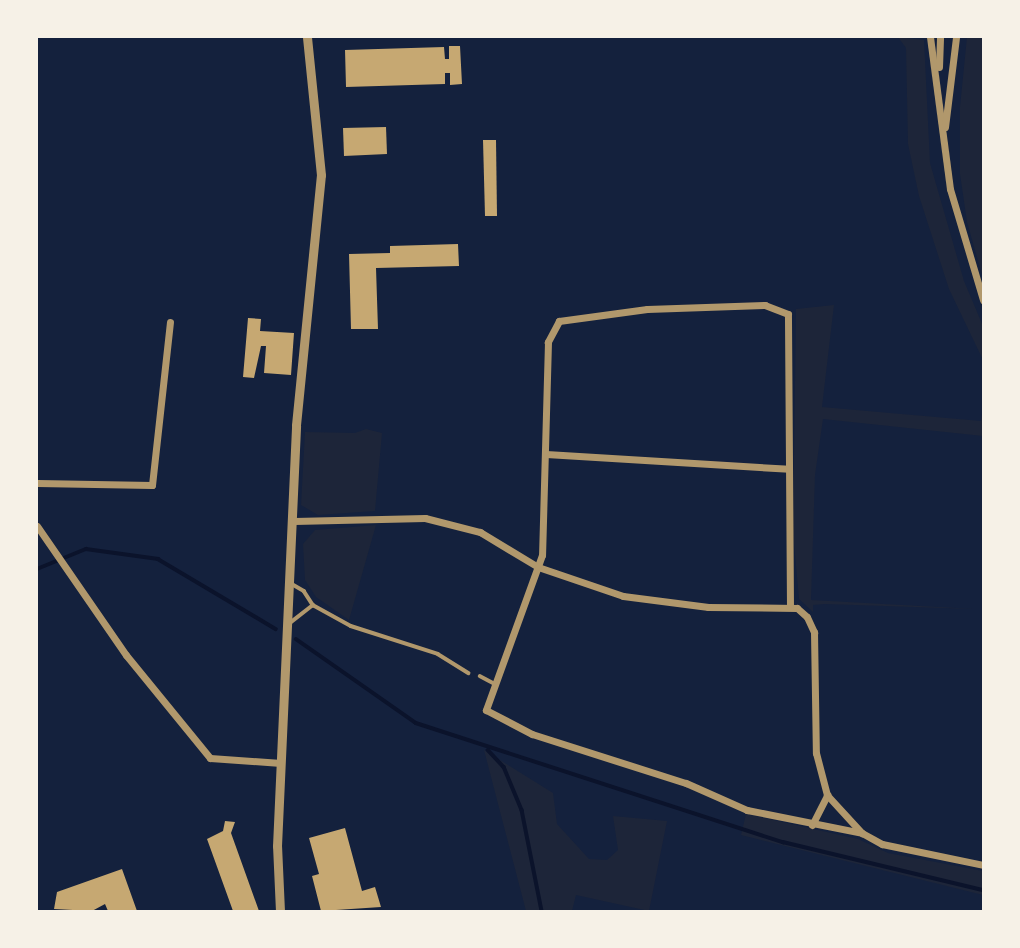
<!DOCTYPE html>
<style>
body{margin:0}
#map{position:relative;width:1020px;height:948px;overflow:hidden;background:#14213d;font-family:Helvetica,sans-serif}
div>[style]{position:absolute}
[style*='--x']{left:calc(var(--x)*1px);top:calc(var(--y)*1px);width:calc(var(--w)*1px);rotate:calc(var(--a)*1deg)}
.green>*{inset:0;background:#1d2539}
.stream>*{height:3.5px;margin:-1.75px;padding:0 1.75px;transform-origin:1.75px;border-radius:1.75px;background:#0b132b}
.building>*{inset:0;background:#c6a872}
.service>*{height:3.5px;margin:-1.75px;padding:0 1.75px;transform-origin:1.75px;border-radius:1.75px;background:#b1986c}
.minor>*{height:7px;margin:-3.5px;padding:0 3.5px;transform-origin:3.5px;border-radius:3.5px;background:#b1986c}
.tertiary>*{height:9px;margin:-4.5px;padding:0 4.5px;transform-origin:4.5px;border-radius:4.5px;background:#b1986c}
span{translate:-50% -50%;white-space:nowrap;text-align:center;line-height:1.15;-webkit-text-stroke:5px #f6f1e7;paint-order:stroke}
.frame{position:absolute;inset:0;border:38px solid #f6f1e7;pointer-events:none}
</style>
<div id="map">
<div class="green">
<i style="clip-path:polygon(898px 37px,924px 40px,930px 163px,964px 281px,983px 326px,983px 360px,949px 289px,919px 196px,908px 144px,906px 48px)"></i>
<i style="clip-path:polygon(967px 37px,983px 37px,983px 278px,967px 222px,960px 174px,960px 107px)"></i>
<i style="clip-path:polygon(834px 305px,822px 407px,981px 421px,983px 406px,983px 436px,823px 419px,815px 475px,811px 600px,975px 609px,825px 604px,813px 605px,813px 612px,799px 599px,793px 532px,796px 309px)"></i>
<i style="clip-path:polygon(366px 429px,382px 433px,375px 511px,318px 515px,301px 505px,305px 432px,355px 433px)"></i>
<i style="clip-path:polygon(376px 525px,349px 620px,316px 597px,305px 580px,303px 544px,315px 530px)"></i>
<i style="clip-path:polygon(484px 750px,553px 793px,557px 824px,589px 859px,607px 860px,618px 850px,613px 816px,667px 821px,649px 911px,576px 895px,572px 911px,526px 911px)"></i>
<i style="clip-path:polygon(746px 814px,858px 839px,888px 853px,983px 871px,983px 895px,741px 835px)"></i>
</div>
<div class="stream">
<i style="--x:37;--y:569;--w:53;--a:-22.2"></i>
<i style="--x:86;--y:549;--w:73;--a:7.9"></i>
<i style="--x:158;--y:559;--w:137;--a:30.7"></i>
<i style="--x:296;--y:639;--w:146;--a:35"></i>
<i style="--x:416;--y:723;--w:386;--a:18"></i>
<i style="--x:783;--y:842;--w:206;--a:13.5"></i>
<i style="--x:488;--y:750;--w:23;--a:47"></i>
<i style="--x:504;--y:767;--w:47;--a:67.3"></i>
<i style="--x:522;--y:810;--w:103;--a:78.8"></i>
</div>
<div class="building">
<i style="clip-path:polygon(449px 46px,460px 46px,462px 84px,450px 85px,450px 73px,445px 73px,445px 84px,346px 87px,345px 50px,444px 47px,445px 59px,449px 59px)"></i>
<i style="clip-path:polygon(386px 127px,387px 154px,344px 156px,343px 128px)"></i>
<i style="clip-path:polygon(483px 140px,496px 140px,497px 216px,485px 216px)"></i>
<i style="clip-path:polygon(458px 244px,459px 266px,376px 268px,378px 329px,351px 329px,349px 254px,390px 253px,390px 246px)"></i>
<i style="clip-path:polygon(248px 318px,261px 319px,260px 331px,294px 333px,291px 375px,264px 373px,266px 346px,261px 346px,254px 378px,243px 377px)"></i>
<i style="clip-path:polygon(225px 821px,235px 822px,231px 833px,259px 911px,233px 911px,207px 839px,223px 831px)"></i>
<i style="clip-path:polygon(345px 828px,362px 891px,375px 887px,381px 907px,321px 911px,312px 876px,319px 874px,309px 838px)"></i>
<i style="clip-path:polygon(122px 869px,137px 911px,108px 911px,105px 904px,92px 911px,54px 909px,57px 892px)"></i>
</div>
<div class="service">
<i style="--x:292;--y:584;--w:14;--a:30"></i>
<i style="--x:304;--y:591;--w:17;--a:57"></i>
<i style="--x:290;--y:623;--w:29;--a:-38"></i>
<i style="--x:313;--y:605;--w:43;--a:28.9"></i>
<i style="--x:351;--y:626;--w:91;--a:17.8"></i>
<i style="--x:438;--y:654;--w:36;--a:32"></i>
<i style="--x:480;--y:676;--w:15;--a:28"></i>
</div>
<div class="minor">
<i style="--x:930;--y:37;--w:153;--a:82.5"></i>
<i style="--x:950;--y:189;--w:116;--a:73.4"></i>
<i style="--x:939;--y:67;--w:30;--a:-88"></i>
<i style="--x:945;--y:127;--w:91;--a:-83"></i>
<i style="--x:546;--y:454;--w:243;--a:3.5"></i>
<i style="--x:37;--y:483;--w:115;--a:1"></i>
<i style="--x:152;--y:485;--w:164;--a:-83.7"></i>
<i style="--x:294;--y:521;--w:131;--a:-1.3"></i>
<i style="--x:425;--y:518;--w:57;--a:14.3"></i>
<i style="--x:480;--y:532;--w:68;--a:31.1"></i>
<i style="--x:538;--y:567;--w:90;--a:18.8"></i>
<i style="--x:623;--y:596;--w:86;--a:7.4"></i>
<i style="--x:708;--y:607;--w:89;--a:0.6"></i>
<i style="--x:797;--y:608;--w:13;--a:42"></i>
<i style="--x:807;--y:617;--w:17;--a:65"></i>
<i style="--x:814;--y:632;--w:121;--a:89.1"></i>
<i style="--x:816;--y:753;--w:43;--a:75.3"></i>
<i style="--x:827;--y:795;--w:52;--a:47.4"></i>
<i style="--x:862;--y:833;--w:23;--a:29"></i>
<i style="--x:882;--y:844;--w:103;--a:11.7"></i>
<i style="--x:37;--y:526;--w:157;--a:55.4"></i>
<i style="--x:126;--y:655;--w:133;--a:50.8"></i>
<i style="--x:210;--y:758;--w:71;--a:4"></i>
<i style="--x:790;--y:607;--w:293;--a:-90.4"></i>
<i style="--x:788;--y:314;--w:25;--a:-159"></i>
<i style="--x:765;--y:305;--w:118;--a:178.1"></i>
<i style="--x:647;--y:309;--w:89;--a:172.2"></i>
<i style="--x:559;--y:321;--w:24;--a:118"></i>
<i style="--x:548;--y:342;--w:213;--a:91.6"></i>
<i style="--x:542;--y:555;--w:165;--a:109.9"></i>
<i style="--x:486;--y:710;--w:52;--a:27.6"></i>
<i style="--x:532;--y:734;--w:162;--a:17.7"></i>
<i style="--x:686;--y:783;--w:67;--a:23.9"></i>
<i style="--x:747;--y:810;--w:117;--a:11.3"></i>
<i style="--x:812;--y:825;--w:34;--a:-63"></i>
</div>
<div class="tertiary">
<i style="--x:280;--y:911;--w:65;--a:-92.6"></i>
<i style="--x:277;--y:846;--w:421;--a:-87.4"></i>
<i style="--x:296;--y:425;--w:251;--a:-84.3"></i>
<i style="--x:321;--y:175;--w:139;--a:-95.8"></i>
</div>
<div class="frame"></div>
</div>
